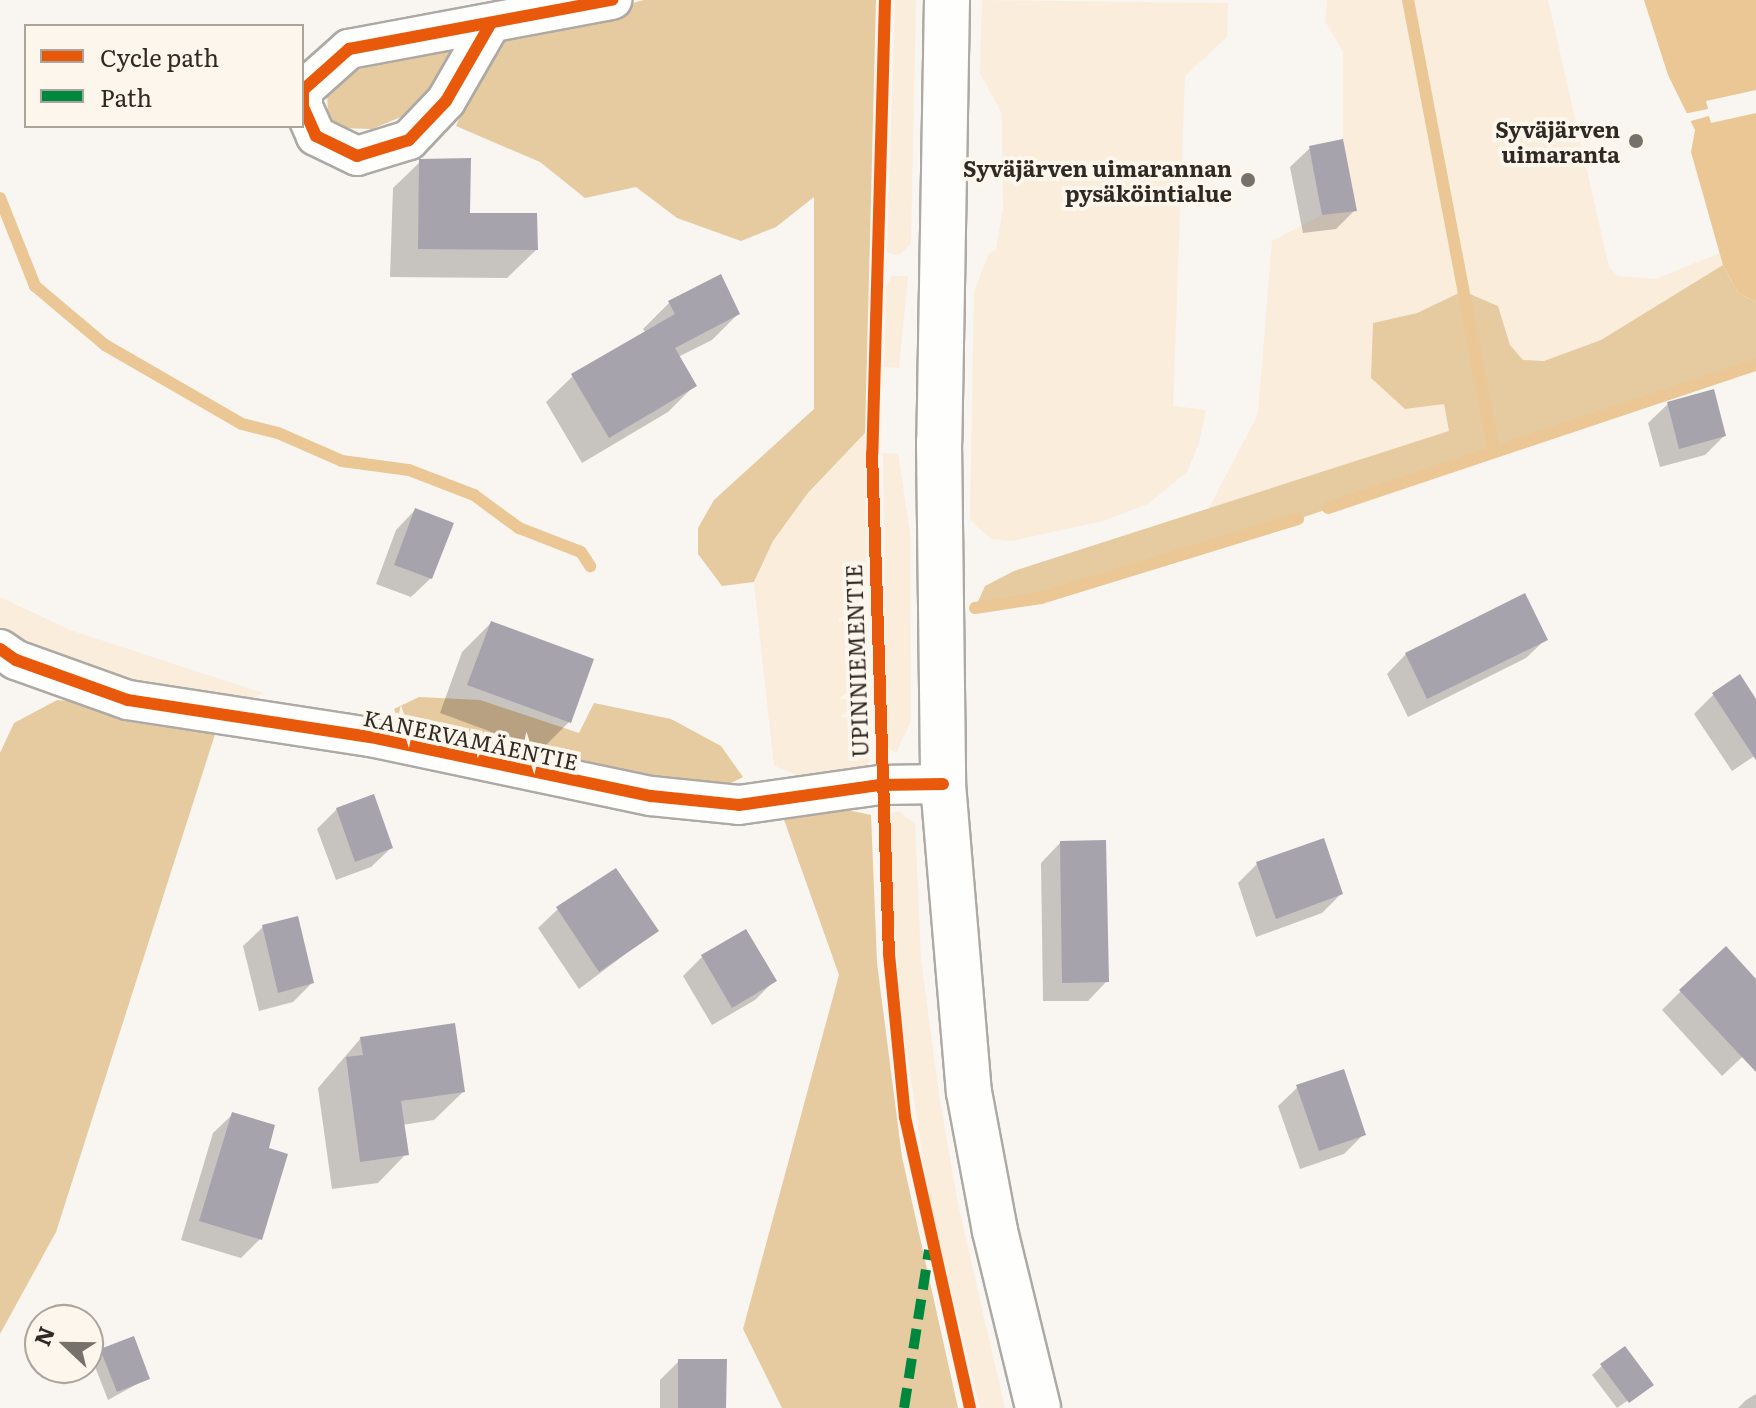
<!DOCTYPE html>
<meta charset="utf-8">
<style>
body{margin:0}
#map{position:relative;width:1756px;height:1408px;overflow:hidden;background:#f9f5f0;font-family:Literata,serif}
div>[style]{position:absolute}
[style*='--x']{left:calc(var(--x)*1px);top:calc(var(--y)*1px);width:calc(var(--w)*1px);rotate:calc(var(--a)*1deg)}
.green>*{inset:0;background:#faeddc}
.forest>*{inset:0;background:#e6caa0}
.water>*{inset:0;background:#eac794}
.pier>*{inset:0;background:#f9f5f0}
.shadow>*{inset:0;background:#0003}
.stream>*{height:12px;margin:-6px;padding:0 6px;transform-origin:6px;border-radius:6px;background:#eac794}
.building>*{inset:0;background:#a6a3ad}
.roads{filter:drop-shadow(2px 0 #ada9a4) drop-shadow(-2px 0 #ada9a4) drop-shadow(0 2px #ada9a4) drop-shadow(0 -2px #ada9a4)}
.street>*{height:38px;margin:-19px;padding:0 19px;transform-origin:19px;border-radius:19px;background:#fefefd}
.secondary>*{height:44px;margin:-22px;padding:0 22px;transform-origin:22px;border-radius:22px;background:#fefefd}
.quiet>*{height:10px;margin-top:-5px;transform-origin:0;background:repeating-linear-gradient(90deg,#00873e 0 20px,transparent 0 30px)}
.cycleway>*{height:12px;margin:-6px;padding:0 6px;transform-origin:6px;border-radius:6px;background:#e8590c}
.dots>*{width:22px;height:22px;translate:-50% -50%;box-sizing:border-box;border:4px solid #fdf6ec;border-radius:50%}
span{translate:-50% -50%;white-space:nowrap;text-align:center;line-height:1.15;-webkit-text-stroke:8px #fdf6ec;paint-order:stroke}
.poi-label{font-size:22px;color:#2f2a24;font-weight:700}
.right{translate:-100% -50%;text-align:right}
.street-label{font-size:22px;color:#2f2a24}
.legend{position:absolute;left:24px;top:24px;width:280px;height:104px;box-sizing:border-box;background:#fdf6ec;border:2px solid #aba49c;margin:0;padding:10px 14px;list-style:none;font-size:24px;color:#2f2a24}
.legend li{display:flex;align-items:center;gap:16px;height:40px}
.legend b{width:40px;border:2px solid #aba49c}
.north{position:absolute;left:24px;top:1304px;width:80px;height:80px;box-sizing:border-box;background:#fdf6ec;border:2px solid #aba49c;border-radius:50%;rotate:292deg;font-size:22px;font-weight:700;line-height:32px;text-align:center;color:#2f2a24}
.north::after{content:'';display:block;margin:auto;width:28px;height:36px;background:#76716b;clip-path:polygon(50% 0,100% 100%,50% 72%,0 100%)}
</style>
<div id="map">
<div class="green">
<i style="clip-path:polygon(895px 0,916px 0,911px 244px,898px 256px,887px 252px)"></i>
<i style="clip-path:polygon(982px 0,1228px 3px,1227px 37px,1185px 76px,1173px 406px,1206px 410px,1199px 443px,1187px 472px,1148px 504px,1103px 521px,1012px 541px,991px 539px,970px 520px,974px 292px,989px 253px,996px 250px,1003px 209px,1002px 114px,980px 73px)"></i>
<i style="clip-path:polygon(1327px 0,1548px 0,1609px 267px,1618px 276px,1655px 279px,1720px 253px,1723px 265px,1601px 340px,1544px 361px,1523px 360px,1510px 345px,1498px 306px,1463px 291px,1417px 313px,1373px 323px,1444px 404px,1450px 431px,1208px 510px,1258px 414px,1272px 241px,1322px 215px,1357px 210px,1343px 139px,1343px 52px,1325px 21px)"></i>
<i style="clip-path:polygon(892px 276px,908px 276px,899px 368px,884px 367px,886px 287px)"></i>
<i style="clip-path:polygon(865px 433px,869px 762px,860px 774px,814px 781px,774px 766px,754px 584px,773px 541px,809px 493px)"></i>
<i style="clip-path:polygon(883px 453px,898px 454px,910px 532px,911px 721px,896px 753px,887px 747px)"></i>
<i style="clip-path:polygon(0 597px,70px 630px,263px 693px,228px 710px,125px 690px,0 641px)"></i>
<i style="clip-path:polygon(899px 811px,915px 824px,921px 959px,939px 1095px,958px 1204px,1005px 1408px,980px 1408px,929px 1198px,904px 1033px,885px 821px,888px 814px)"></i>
</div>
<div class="forest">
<i style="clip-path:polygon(644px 0,876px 0,865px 433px,808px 493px,773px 541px,754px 582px,722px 586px,698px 554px,698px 528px,714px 500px,814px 409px,814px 197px,776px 227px,741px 241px,677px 218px,636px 187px,585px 198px,540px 162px,456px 126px,476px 78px,499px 43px,519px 32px)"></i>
<i style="clip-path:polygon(450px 49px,450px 65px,435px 91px,408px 114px,372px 129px,340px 128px,328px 115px,327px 91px,344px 76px,386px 58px)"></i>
<i style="clip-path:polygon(1723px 265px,1738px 293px,1756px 302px,1756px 365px,1298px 519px,1041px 598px,975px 608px,985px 586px,1014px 571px,1449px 431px,1444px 404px,1405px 409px,1371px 378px,1373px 323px,1417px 313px,1463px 291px,1498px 306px,1510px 345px,1523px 360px,1544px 361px,1601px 340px)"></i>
<i style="clip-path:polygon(419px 697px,480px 700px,579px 733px,594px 703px,671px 719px,721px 746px,743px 777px,725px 786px,651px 779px,400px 725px,394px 709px)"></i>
<i style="clip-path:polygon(57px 700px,118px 705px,217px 728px,56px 1232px,0 1334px,0 753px,14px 723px)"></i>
<i style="clip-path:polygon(843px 809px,871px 815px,877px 963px,902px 1157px,958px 1408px,782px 1408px,743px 1329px,839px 975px,783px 817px)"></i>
</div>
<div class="water">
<i style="clip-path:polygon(1644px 0,1756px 0,1756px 302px,1738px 293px,1723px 265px,1691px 152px,1695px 130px,1668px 75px)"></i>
</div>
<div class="pier">
<i style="clip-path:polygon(1756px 90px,1756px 113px,1711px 123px,1709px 116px,1687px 122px,1683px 114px,1708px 109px,1706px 101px)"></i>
</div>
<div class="shadow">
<i style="clip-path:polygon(1310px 148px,1355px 210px,1336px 229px,1303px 233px,1290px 167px)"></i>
<i style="clip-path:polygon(422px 160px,468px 215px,536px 250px,507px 278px,390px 277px,393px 188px)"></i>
<i style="clip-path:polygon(670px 302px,738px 314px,712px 340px,678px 357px,694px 386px,668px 412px,582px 463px,546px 402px,573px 376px,646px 333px,643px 329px)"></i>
<i style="clip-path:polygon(1668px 404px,1724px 436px,1705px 455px,1660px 467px,1648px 423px)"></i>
<i style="clip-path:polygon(415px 510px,431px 578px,411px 597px,376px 584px,396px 530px)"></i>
<i style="clip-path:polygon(491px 623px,569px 722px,541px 750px,440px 713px,462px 652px)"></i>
<i style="clip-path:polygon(1546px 639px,1526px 658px,1408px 717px,1387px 674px,1406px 654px)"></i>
<i style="clip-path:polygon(1714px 694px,1756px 703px,1756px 755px,1732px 771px,1694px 714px)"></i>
<i style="clip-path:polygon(337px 809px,391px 848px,371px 867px,336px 880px,317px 829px)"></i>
<i style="clip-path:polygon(1060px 843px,1107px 981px,1088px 1001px,1043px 1001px,1041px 863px)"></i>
<i style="clip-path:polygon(1257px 864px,1341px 894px,1322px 913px,1256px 937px,1238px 883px)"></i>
<i style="clip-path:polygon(558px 909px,656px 931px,579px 989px,538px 928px)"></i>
<i style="clip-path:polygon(263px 927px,312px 983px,293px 1002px,259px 1011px,243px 946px)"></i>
<i style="clip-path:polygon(702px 957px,774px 981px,755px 1000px,712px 1025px,683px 976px)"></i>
<i style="clip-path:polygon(1756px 982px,1756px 1044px,1722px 1076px,1662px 1010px,1681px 991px)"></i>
<i style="clip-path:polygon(361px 1038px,463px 1092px,434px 1120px,402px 1125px,406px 1154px,378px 1183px,332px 1189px,318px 1088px)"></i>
<i style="clip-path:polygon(1298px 1087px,1364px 1134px,1344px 1154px,1300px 1169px,1278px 1106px)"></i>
<i style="clip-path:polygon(233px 1114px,266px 1149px,260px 1239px,241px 1258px,181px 1240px,213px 1133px)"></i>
<i style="clip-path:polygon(102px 1350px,148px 1378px,108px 1400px,92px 1359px)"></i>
<i style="clip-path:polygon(679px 1361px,724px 1408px,660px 1408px,660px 1380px)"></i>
<i style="clip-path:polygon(1602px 1366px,1652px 1384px,1617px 1408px,1592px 1375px)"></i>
<i style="clip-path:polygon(1756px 1394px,1756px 1408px,1738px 1408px,1746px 1400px)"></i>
</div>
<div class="stream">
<i style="--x:1408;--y:0;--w:460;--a:79.2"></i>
<i style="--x:0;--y:198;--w:95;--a:68.3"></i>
<i style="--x:35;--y:286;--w:92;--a:40.1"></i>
<i style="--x:105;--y:345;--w:158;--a:30"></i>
<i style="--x:242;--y:424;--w:37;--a:14"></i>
<i style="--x:278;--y:433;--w:70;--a:23.6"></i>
<i style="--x:342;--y:461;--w:68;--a:7.7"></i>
<i style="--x:409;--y:470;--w:70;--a:21"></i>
<i style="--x:474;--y:495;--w:56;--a:36.3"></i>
<i style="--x:519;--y:528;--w:66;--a:21.2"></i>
<i style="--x:581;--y:552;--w:17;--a:57"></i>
<i style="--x:1328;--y:508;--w:451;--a:-18.5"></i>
<i style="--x:975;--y:608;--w:67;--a:-8.6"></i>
<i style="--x:1041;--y:598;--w:269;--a:-17.1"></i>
</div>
<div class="building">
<i style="clip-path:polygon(1343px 139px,1357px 211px,1322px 215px,1309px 146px)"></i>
<i style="clip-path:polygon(471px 158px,470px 213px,537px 213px,538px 250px,418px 249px,419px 159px)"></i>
<i style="clip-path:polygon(721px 274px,740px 314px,675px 348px,697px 386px,609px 438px,571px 374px,675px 314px,668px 301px)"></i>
<i style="clip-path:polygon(1714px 389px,1726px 436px,1679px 449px,1667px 402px)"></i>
<i style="clip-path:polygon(415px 508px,454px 523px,432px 579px,394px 565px)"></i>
<i style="clip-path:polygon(1525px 593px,1548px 640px,1427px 699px,1405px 653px)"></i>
<i style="clip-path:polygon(491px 621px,594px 659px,571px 723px,467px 685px)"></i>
<i style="clip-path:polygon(1740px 674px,1756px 699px,1756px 760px,1712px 693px)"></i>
<i style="clip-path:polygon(374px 794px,393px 848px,355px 862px,336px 808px)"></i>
<i style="clip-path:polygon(1324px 838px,1343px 894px,1276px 919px,1256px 862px)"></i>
<i style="clip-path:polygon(1106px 840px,1109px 982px,1062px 983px,1060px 841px)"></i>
<i style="clip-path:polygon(616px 868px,659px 931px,599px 972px,556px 907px)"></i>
<i style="clip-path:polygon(298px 916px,314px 983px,278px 993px,262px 925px)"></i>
<i style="clip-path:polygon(746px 929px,777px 981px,732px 1008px,701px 955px)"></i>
<i style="clip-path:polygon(1726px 946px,1756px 979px,1756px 1072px,1679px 990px)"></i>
<i style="clip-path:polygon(455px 1023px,465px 1092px,401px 1101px,409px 1155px,360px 1162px,346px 1057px,363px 1055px,360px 1037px)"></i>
<i style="clip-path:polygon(1344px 1069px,1366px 1135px,1319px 1151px,1296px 1085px)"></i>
<i style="clip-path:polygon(232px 1112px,275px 1125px,269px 1148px,288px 1154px,262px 1240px,199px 1221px)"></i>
<i style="clip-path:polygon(134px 1336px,150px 1379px,117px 1392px,100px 1349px)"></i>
<i style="clip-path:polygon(1625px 1346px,1654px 1385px,1629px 1403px,1600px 1364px)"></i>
<i style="clip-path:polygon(678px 1359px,727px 1359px,726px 1408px,678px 1408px)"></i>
</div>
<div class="roads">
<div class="street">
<i style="--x:491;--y:23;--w:90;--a:120"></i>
<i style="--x:446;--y:101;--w:54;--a:133.5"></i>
<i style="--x:409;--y:140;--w:54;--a:162.9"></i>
<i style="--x:357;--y:156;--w:46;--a:-154"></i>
<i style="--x:316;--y:136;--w:32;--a:-114"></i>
<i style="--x:303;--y:107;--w:17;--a:-90"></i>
<i style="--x:303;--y:90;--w:62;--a:-41.7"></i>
<i style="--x:349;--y:49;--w:268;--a:-10.6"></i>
<i style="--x:0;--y:649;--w:19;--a:35"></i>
<i style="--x:16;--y:660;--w:119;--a:19.7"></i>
<i style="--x:128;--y:700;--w:245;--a:8.7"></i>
<i style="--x:370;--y:737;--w:287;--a:11.9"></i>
<i style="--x:651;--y:796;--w:88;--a:5.8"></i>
<i style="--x:739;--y:805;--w:142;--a:-8.1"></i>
<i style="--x:880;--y:785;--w:63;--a:-0.9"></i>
</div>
<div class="secondary">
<i style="--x:947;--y:0;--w:442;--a:91"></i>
<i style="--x:939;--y:442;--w:342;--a:89.3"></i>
<i style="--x:943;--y:784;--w:309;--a:85.2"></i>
<i style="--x:969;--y:1092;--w:141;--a:79.4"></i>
<i style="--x:995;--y:1231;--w:182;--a:76.3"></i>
</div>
</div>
<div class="quiet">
<i style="--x:904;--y:1408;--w:160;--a:-81"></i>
</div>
<div class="cycleway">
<i style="--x:885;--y:0;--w:453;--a:91.6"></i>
<i style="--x:872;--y:453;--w:501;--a:88.06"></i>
<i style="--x:889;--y:954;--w:164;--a:84.4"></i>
<i style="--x:905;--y:1117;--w:298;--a:77.4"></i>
<i style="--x:491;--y:23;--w:90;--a:120"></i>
<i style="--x:446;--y:101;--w:54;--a:133.5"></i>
<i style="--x:409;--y:140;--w:54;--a:162.9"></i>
<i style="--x:357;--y:156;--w:46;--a:-154"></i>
<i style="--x:316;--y:136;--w:32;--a:-114"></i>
<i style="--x:303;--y:107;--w:17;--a:-90"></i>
<i style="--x:303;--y:90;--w:62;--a:-41.7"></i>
<i style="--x:349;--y:49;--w:268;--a:-10.6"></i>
<i style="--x:0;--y:649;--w:19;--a:35"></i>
<i style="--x:16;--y:660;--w:119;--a:19.7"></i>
<i style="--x:128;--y:700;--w:245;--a:8.7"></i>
<i style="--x:370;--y:737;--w:287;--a:11.9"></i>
<i style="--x:651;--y:796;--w:88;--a:5.8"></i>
<i style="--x:739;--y:805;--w:142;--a:-8.1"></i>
<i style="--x:880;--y:785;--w:63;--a:-0.9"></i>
</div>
<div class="dots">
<i style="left:1636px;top:141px;background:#76716b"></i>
<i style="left:1248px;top:180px;background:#76716b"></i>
</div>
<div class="poi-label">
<span class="right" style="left:1620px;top:141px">Syväjärven<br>uimaranta</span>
<span class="right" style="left:1232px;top:180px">Syväjärven uimarannan<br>pysäköintialue</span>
</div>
<div class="street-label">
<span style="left:856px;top:661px;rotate:-92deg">UPINNIEMENTIE</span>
<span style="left:471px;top:739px;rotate:12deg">KANERVAMÄENTIE</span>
</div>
<ul class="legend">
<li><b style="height:10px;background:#e8590c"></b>Cycle path</li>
<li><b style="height:10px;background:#00873e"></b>Path</li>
</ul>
<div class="north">N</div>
</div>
